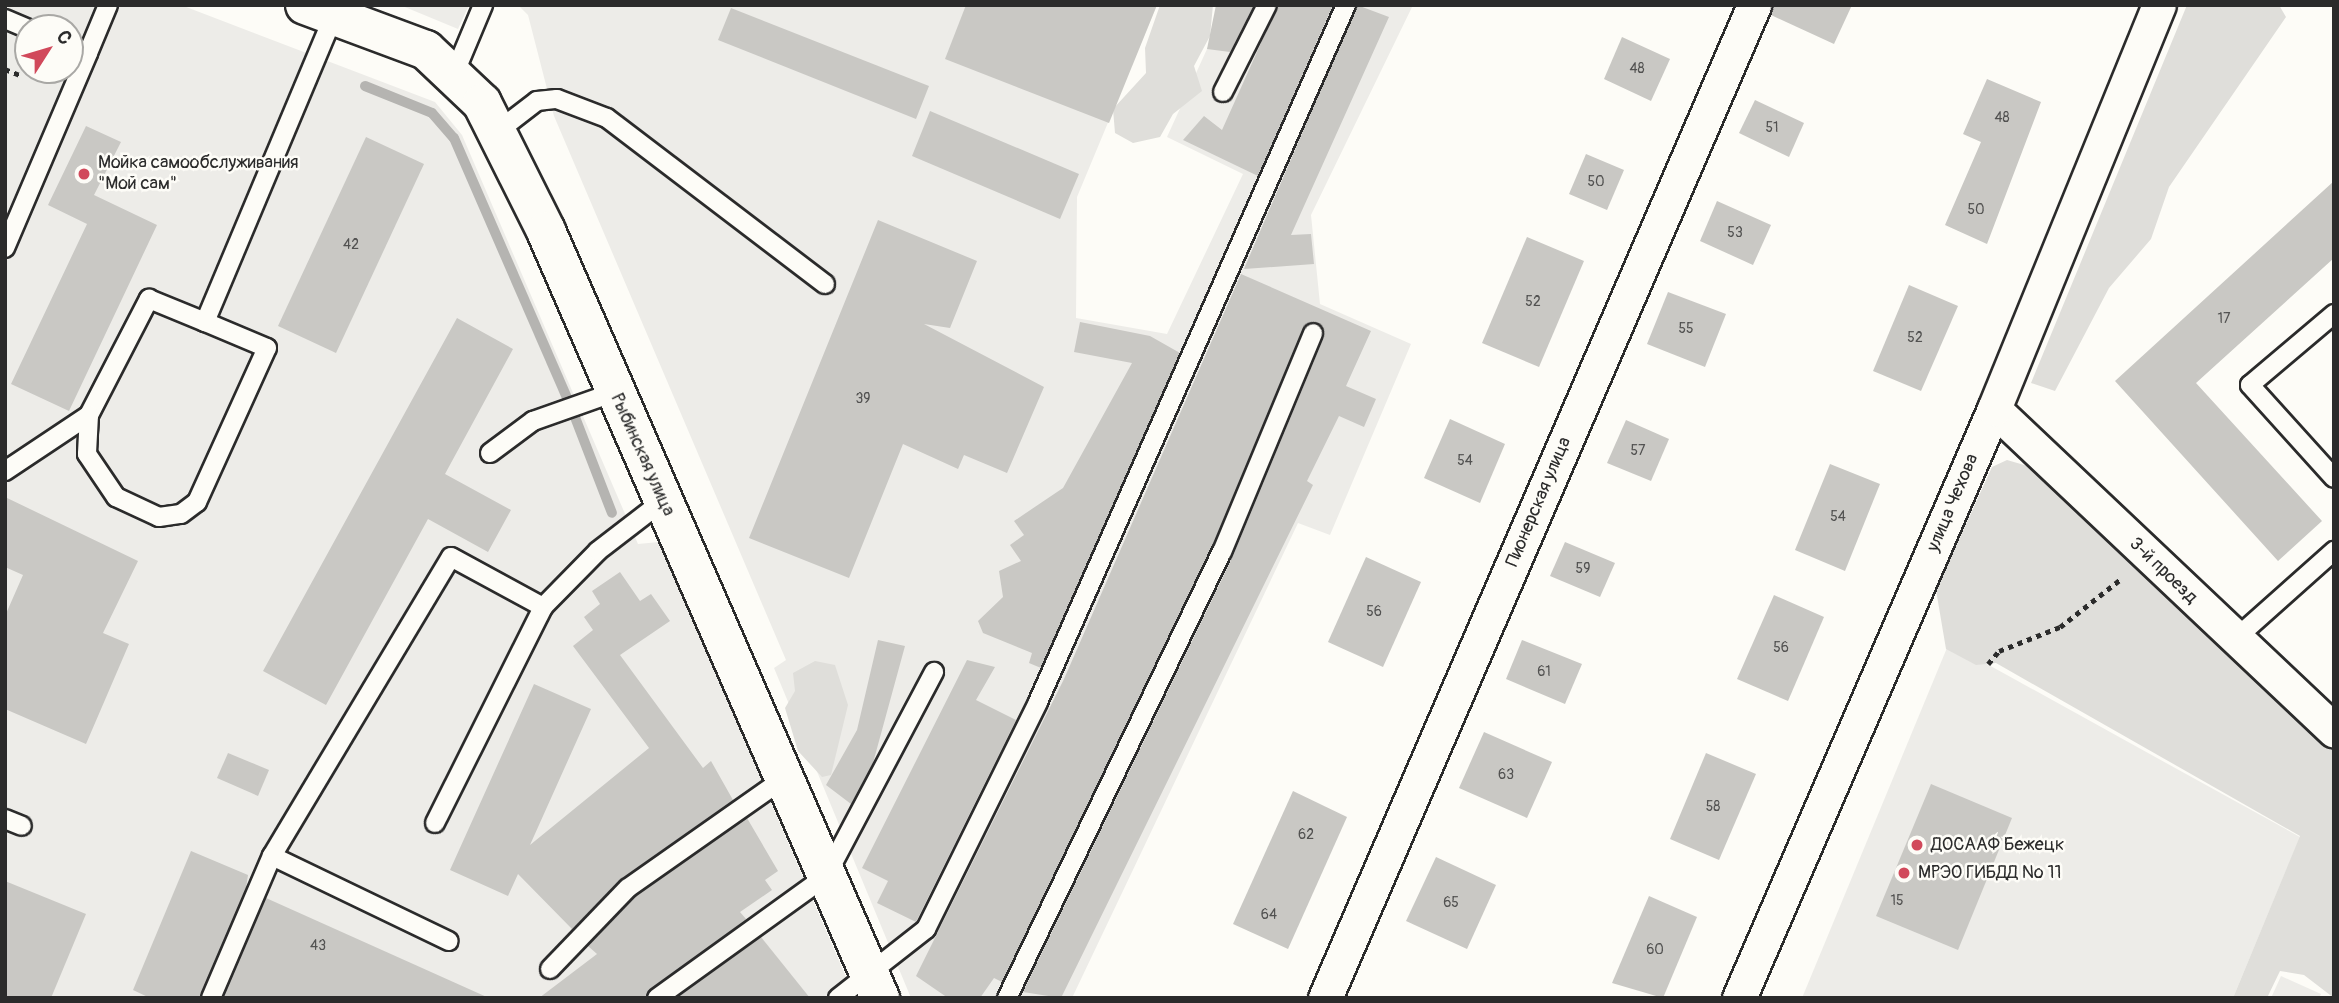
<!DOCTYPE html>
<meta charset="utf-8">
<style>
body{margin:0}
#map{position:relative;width:2339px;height:1003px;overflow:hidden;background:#fdfcf7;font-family:Pangolin,sans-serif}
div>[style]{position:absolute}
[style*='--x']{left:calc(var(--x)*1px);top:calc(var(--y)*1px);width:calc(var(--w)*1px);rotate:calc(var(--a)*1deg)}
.built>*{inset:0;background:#edece8}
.green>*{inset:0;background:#dfdeda}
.stream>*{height:10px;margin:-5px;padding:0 5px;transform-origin:5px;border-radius:5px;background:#b5b4b1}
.building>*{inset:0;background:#c9c8c4}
.path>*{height:4.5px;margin-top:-2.25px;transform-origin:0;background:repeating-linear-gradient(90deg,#2b2b2b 0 5px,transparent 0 10px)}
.roads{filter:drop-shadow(2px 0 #2b2b2b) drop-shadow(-2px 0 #2b2b2b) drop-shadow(0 2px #2b2b2b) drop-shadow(0 -2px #2b2b2b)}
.lane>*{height:18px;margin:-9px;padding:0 9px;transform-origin:9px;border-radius:9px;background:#fdfcf7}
.street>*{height:33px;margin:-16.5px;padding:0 16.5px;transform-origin:16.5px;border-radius:16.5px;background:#fdfcf7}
.secondary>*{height:38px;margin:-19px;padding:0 19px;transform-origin:19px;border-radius:19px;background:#fdfcf7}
.dots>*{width:19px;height:19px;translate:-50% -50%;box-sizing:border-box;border:4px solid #fdfcf7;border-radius:50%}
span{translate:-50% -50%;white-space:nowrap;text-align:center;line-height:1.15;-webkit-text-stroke:5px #fdfcf7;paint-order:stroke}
.number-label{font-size:14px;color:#525251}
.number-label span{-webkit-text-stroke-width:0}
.poi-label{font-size:18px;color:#2b2b2b}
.left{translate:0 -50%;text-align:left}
.street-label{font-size:18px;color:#2b2b2b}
.frame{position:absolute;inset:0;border:7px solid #2b2b2b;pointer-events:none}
.north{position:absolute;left:14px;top:14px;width:70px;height:70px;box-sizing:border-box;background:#fdfcf7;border:2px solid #a9a8a5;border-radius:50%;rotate:53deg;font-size:19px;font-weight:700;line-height:28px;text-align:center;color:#2b2b2b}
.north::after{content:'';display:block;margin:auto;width:24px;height:32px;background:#d1495b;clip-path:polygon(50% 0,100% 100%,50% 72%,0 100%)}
</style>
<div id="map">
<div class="built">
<i style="clip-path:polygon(evenodd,5px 5px,181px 5px,435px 102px,462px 135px,638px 544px,659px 542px,855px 998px,5px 998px,5px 5px,28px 28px,70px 28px,70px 70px,28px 70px,28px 28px)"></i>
<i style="clip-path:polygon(400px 5px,469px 5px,458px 29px)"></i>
<i style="clip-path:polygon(518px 5px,1157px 5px,1077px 197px,1076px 318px,1167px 334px,1243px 174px,1167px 137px,1227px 5px,1413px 5px,1311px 215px,1320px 304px,1411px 344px,1330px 535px,1298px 523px,1072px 998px,911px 998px,774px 668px,786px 660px,554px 116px,528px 15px)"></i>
<i style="clip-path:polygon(1949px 643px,2300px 837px,2233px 998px,1802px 998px)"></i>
<i style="clip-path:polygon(2281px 976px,2321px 994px,2319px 998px,2271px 998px)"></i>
</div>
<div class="green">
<i style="clip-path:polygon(1160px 5px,1213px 5px,1210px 36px,1194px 66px,1202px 91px,1173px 114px,1160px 137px,1133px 143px,1115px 133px,1113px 109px,1146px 73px,1145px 48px)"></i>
<i style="clip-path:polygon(2187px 5px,2279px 5px,2286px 17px,2169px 187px,2151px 239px,2109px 288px,2055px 391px,2031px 383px)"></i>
<i style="clip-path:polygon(2007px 460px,2031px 467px,2092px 520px,2334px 751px,2334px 998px,2304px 975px,2280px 971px,2267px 998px,2233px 998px,2300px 836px,1996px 663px,1976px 665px,1946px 649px,1936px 590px,1992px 467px)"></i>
<i style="clip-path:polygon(815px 661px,835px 665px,848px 705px,831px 775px,822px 777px,798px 751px,785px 708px,795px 691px,793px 673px)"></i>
</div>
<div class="stream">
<i style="--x:365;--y:86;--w:72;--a:21.9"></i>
<i style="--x:432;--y:113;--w:33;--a:49"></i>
<i style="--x:454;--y:138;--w:288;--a:66.5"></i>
<i style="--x:573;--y:412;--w:108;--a:68.9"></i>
</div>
<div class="building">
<i style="clip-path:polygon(966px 5px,1157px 5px,1109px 123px,945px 59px)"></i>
<i style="clip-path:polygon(1216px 5px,1254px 5px,1230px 52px,1207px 49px)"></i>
<i style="clip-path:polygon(1278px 5px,1333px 5px,1258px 176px,1183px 140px,1204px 116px,1222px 130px)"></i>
<i style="clip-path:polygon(1357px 5px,1389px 17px,1291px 235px,1311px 234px,1314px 264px,1244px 269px)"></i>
<i style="clip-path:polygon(1773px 5px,1852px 5px,1834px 44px,1771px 15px)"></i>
<i style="clip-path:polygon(731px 8px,929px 86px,916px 119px,718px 40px)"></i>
<i style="clip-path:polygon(1622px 37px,1670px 59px,1651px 101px,1604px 79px)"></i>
<i style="clip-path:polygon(1987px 79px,2041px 102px,1987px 244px,1945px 225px,1981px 142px,1963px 134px)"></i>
<i style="clip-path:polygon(1755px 100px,1804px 123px,1789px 157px,1739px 133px)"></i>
<i style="clip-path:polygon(930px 111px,1079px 174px,1060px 219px,912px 156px)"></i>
<i style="clip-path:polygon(86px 126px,121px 142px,94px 195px,157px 225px,69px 411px,11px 384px,87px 224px,48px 205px)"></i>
<i style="clip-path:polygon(366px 137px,424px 164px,336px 353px,278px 326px)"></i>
<i style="clip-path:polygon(1586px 154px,1624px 170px,1607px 210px,1569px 194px)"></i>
<i style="clip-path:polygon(2334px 181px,2334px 258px,2196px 383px,2322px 521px,2278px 561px,2115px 381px)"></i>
<i style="clip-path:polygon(1717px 201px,1771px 225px,1753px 265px,1700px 241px)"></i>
<i style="clip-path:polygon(878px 220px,977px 261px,950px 328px,924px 324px,1044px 387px,1007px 473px,964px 455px,958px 469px,903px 444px,849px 578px,749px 538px)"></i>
<i style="clip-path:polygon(1527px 237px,1584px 261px,1539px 367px,1482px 343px)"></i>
<i style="clip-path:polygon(1241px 274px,1371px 331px,1346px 386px,1376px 399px,1364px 427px,1339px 416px,1307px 481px,1313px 485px,1061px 998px,1023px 992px,1233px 556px,1324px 337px,1318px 323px,1306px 324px,1212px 547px,1002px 982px,994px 978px,980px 998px,948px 998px,916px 976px,1064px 679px)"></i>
<i style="clip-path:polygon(1909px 285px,1958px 306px,1921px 391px,1873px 371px)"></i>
<i style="clip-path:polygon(1668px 292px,1726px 314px,1705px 367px,1647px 344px)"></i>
<i style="clip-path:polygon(457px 318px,513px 349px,445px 474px,511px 510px,488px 552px,428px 519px,326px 705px,263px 671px)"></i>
<i style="clip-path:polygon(1080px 322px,1150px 336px,1180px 353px,1041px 668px,1029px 663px,1032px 653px,983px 633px,978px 621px,1003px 597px,999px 571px,1021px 561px,1010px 545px,1024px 535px,1014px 521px,1063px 488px,1132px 363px,1074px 352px)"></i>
<i style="clip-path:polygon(1450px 419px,1505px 444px,1480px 503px,1424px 478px)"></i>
<i style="clip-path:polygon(1626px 420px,1669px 439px,1651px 481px,1607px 463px)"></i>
<i style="clip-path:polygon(1830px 464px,1880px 484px,1845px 571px,1795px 550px)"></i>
<i style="clip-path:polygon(5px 497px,138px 561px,103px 633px,129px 644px,86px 744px,5px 709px,5px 616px,23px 575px,5px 567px)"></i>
<i style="clip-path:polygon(1565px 542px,1615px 563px,1600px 597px,1550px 576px)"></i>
<i style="clip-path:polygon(1366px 557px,1421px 582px,1383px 667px,1328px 642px)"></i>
<i style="clip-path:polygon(620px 572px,640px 601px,651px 594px,670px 621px,620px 655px,703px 768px,711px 761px,733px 800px,621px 879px,572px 929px,518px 874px,508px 896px,450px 870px,534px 684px,591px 709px,530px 845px,649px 748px,573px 646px,593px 630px,584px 617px,600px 604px,592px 591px)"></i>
<i style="clip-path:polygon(1774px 595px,1824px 617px,1788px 701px,1737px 679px)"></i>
<i style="clip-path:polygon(878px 640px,905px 646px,873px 763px,851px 804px,826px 785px,857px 730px)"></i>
<i style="clip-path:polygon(1522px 640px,1582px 664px,1565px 704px,1506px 679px)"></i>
<i style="clip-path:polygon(967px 660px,995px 667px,976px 700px,1016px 720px,916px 922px,877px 903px,888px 881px,862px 868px)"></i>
<i style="clip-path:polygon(1484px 732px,1552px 762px,1527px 818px,1459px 788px)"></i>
<i style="clip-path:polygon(228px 753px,269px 770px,258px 796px,217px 778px)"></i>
<i style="clip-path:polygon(1706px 753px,1756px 774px,1719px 860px,1670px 839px)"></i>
<i style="clip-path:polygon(1931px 784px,2012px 818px,1958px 950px,1876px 916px)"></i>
<i style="clip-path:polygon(1293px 791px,1347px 817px,1288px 949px,1233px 924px)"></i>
<i style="clip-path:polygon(747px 818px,778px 871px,765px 880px,772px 890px,740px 912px,746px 919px,646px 998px,539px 998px,597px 954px,588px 946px,635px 897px)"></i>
<i style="clip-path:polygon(191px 851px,248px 875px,246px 888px,200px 998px,150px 998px,133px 990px)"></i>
<i style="clip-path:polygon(1436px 857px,1496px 885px,1467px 949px,1406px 921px)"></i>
<i style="clip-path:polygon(5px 881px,86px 914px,51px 998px,5px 998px)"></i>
<i style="clip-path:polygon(1649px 896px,1697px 917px,1663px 998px,1612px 983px)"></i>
<i style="clip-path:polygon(266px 898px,489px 998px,223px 998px)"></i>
<i style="clip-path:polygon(761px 937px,810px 998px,677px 998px)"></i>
</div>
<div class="path">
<i style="--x:5;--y:69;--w:18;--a:22"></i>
<i style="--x:1988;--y:664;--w:17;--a:-50"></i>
<i style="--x:1999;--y:651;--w:66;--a:-21.5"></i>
<i style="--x:2060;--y:627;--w:79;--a:-38.3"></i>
</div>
<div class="roads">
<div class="lane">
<i style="--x:5;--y:19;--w:25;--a:23"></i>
<i style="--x:70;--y:46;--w:19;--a:21"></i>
<i style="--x:88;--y:53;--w:52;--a:-67.4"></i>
<i style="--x:455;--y:72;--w:73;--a:-67.3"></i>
<i style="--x:1223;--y:92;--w:97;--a:-63.2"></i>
<i style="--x:498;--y:131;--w:49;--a:-37.6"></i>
<i style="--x:537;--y:101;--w:20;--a:-6"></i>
<i style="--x:557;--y:99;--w:53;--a:20.8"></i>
<i style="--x:607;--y:118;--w:274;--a:37.3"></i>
<i style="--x:5;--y:248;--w:212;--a:-66.9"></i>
<i style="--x:2334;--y:314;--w:110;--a:139.8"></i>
<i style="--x:2250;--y:385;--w:125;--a:47.9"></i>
<i style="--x:89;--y:415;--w:131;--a:-62.7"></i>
<i style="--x:149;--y:299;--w:61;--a:22.3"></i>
<i style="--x:490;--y:453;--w:54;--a:-36.7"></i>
<i style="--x:533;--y:421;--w:87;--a:-19.5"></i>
<i style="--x:5;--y:471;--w:101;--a:-33.7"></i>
<i style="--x:89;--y:415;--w:39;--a:93"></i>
<i style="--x:87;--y:454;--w:52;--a:56"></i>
<i style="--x:116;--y:497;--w:47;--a:24.9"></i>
<i style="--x:159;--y:517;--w:22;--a:-8"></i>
<i style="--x:181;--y:514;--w:20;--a:-37"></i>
<i style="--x:197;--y:502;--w:169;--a:-65.6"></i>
<i style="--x:267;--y:348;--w:67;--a:-157.2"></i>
<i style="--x:205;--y:322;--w:333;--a:-67.2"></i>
<i style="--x:2234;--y:640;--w:134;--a:-41.7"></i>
<i style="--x:5;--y:819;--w:18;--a:22"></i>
<i style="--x:435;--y:823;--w:241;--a:-63.4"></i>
<i style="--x:272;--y:856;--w:196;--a:25.7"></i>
<i style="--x:550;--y:969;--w:112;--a:-46.1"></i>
<i style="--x:628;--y:888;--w:189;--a:-35.1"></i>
<i style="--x:211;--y:998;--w:155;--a:-66.8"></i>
<i style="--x:272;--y:856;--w:348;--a:-59.1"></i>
<i style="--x:451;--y:557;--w:105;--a:28.5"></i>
<i style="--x:543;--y:607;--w:78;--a:-45.5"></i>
<i style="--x:598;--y:551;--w:82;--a:-37.6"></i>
<i style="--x:657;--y:998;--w:208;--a:-35.8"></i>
<i style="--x:826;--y:876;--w:231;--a:-62.1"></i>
<i style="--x:838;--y:998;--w:112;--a:-38.1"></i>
<i style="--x:926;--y:929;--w:253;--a:-63.7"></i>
<i style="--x:1038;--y:702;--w:762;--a:-66.16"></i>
<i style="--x:1007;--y:998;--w:495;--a:-64.3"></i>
<i style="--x:1222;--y:552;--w:237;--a:-67.4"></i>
</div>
<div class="street">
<i style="--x:1994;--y:409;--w:468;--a:43.4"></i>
<i style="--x:1325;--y:998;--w:1082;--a:-66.63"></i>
<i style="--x:1739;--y:998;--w:642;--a:-66.59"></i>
<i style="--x:1994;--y:409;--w:436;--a:-67.8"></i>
</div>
<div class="secondary">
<i style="--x:305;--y:5;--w:129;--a:20.4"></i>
<i style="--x:426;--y:50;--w:77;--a:43.4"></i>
<i style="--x:482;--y:103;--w:143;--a:63.4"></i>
<i style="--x:546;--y:231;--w:837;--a:66.47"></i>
</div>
</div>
<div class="dots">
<i style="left:84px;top:174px;background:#d1495b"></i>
<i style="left:1917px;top:845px;background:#d1495b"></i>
<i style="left:1904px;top:873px;background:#d1495b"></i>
</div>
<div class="number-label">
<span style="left:1637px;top:69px">48</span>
<span style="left:2002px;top:118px">48</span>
<span style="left:1772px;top:128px">51</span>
<span style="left:1596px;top:182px">50</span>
<span style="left:1976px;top:210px">50</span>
<span style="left:1735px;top:233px">53</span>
<span style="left:351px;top:245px">42</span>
<span style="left:1533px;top:302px">52</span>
<span style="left:2224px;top:319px">17</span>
<span style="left:1686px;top:329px">55</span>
<span style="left:1915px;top:338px">52</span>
<span style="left:863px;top:399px">39</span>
<span style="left:1638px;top:451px">57</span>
<span style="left:1465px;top:461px">54</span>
<span style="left:1838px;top:517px">54</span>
<span style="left:1583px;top:569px">59</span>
<span style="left:1374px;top:612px">56</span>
<span style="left:1781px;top:648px">56</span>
<span style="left:1544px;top:672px">61</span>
<span style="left:1506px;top:775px">63</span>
<span style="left:1713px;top:807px">58</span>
<span style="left:1306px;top:835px">62</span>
<span style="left:1897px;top:901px">15</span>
<span style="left:1451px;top:903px">65</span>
<span style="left:1269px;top:915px">64</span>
<span style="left:318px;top:946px">43</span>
<span style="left:1655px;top:950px">60</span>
</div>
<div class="poi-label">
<span class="left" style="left:98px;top:174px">Мойка самообслуживания<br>"Мой сам"</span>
<span class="left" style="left:1931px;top:845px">ДОСААФ Бежецк</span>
<span class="left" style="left:1918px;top:873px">МРЭО ГИБДД № 11</span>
</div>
<div class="street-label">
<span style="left:642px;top:455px;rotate:66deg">Рыбинская улица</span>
<span style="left:1539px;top:502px;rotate:-67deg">Пионерская улица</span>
<span style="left:1953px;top:503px;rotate:-67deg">улица Чехова</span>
<span style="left:2163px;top:571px;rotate:44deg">3-й проезд</span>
</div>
<div class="frame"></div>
<div class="north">С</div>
</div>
